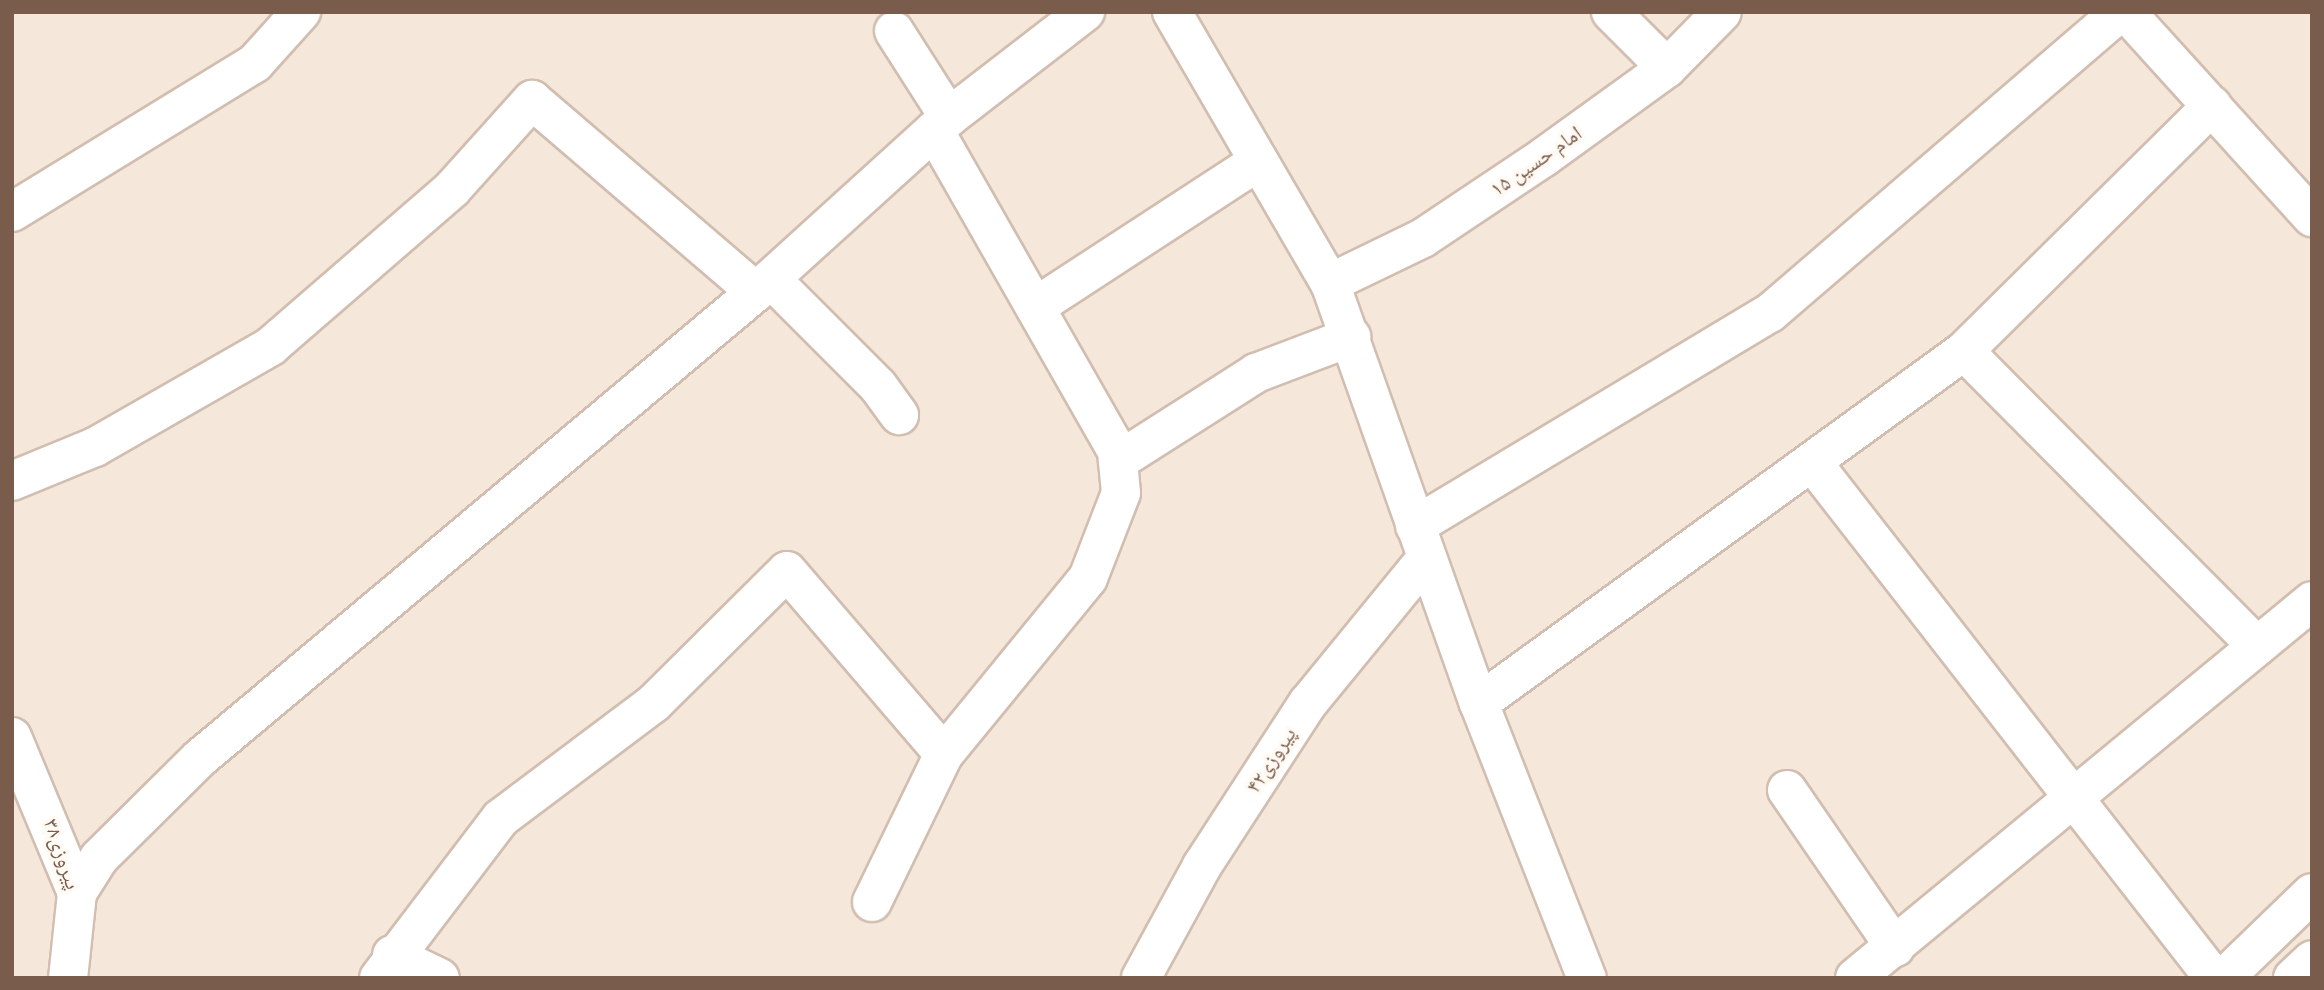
<!DOCTYPE html>
<meta charset="utf-8">
<style>
body{margin:0}
#map{position:relative;width:2324px;height:990px;overflow:hidden;background:#fdf6ec;font-family:"Roboto Condensed","Noto Naskh Arabic",sans-serif}
div>[style]{position:absolute}
[style*='--x']{left:calc(var(--x)*1px);top:calc(var(--y)*1px);width:calc(var(--w)*1px);rotate:calc(var(--a)*1deg)}
.residential>*{inset:0;background:#f5e8da}
.roads{filter:drop-shadow(2px 0 #d1beb0) drop-shadow(-2px 0 #d1beb0) drop-shadow(0 2px #d1beb0) drop-shadow(0 -2px #d1beb0)}
.minor>*{height:38px;margin:-19px;padding:0 19px;transform-origin:19px;border-radius:19px;background:#fff}
span{translate:-50% -50%;white-space:nowrap;text-align:center;line-height:1.15;-webkit-text-stroke:7px #fffaf3;paint-order:stroke}
.street-label{font-size:21px;color:#7a5c4d}
.frame{position:absolute;inset:0;border:14px solid #7a5c4d;pointer-events:none}
</style>
<div id="map">
<div class="residential">
<i style="clip-path:polygon(12px 12px,2312px 12px,2312px 978px,12px 978px)"></i>
</div>
<div class="roads">
<div class="minor">
<i style="--x:1172;--y:12;--w:314;--a:59.8"></i>
<i style="--x:1330;--y:283;--w:446;--a:70.5"></i>
<i style="--x:1479;--y:703;--w:295;--a:68.6"></i>
<i style="--x:1611;--y:12;--w:79;--a:45"></i>
<i style="--x:2126;--y:12;--w:277;--a:47.8"></i>
<i style="--x:894;--y:31;--w:102;--a:57.4"></i>
<i style="--x:12;--y:212;--w:285;--a:-31.5"></i>
<i style="--x:255;--y:63;--w:69;--a:-48"></i>
<i style="--x:771;--y:279;--w:151;--a:45"></i>
<i style="--x:878;--y:386;--w:36;--a:54"></i>
<i style="--x:1330;--y:283;--w:103;--a:-25.8"></i>
<i style="--x:1423;--y:238;--w:146;--a:-33.8"></i>
<i style="--x:1544;--y:157;--w:152;--a:-35.9"></i>
<i style="--x:1667;--y:68;--w:78;--a:-45.5"></i>
<i style="--x:1035;--y:307;--w:267;--a:-33.1"></i>
<i style="--x:1964;--y:351;--w:416;--a:45.2"></i>
<i style="--x:1118;--y:461;--w:164;--a:-32.5"></i>
<i style="--x:1256;--y:373;--w:102;--a:-20.8"></i>
<i style="--x:1812;--y:462;--w:654;--a:52.08"></i>
<i style="--x:12;--y:481;--w:90;--a:-22.3"></i>
<i style="--x:95;--y:447;--w:203;--a:-29.8"></i>
<i style="--x:271;--y:346;--w:240;--a:-40.9"></i>
<i style="--x:452;--y:189;--w:120;--a:-48"></i>
<i style="--x:532;--y:100;--w:295;--a:40.6"></i>
<i style="--x:1415;--y:526;--w:414;--a:-31"></i>
<i style="--x:1770;--y:313;--w:462;--a:-40.7"></i>
<i style="--x:1479;--y:703;--w:599;--a:-35.97"></i>
<i style="--x:1964;--y:351;--w:349;--a:-44.7"></i>
<i style="--x:12;--y:737;--w:169;--a:67.4"></i>
<i style="--x:77;--y:893;--w:85;--a:96"></i>
<i style="--x:1787;--y:790;--w:191;--a:55.5"></i>
<i style="--x:77;--y:893;--w:41;--a:-57.8"></i>
<i style="--x:99;--y:858;--w:142;--a:-44.7"></i>
<i style="--x:200;--y:758;--w:725;--a:-39.97"></i>
<i style="--x:756;--y:292;--w:261;--a:-42.2"></i>
<i style="--x:949;--y:117;--w:172;--a:-37.7"></i>
<i style="--x:872;--y:902;--w:165;--a:-64.1"></i>
<i style="--x:944;--y:754;--w:227;--a:-50.7"></i>
<i style="--x:1088;--y:578;--w:91;--a:-68.8"></i>
<i style="--x:1121;--y:493;--w:42;--a:-95.4"></i>
<i style="--x:1117;--y:451;--w:369;--a:-119.7"></i>
<i style="--x:392;--y:955;--w:53;--a:25.6"></i>
<i style="--x:379;--y:978;--w:201;--a:-52.7"></i>
<i style="--x:501;--y:818;--w:191;--a:-36.9"></i>
<i style="--x:654;--y:703;--w:187;--a:-44.8"></i>
<i style="--x:787;--y:571;--w:241;--a:49.4"></i>
<i style="--x:1141;--y:978;--w:128;--a:-61.4"></i>
<i style="--x:1202;--y:866;--w:194;--a:-57"></i>
<i style="--x:1308;--y:703;--w:186;--a:-50.7"></i>
<i style="--x:1855;--y:978;--w:592;--a:-39.52"></i>
<i style="--x:2224;--y:978;--w:122;--a:-44"></i>
<i style="--x:2293;--y:978;--w:26;--a:-43"></i>
</div>
</div>
<div class="street-label">
<span style="left:1536px;top:161px;rotate:-35deg">امام حسین ۱۵</span>
<span style="left:1271px;top:760px;rotate:-57deg">پیروزی۴۲</span>
<span style="left:62px;top:854px;rotate:71deg">پیروزی۳۸</span>
</div>
<div class="frame"></div>
</div>
